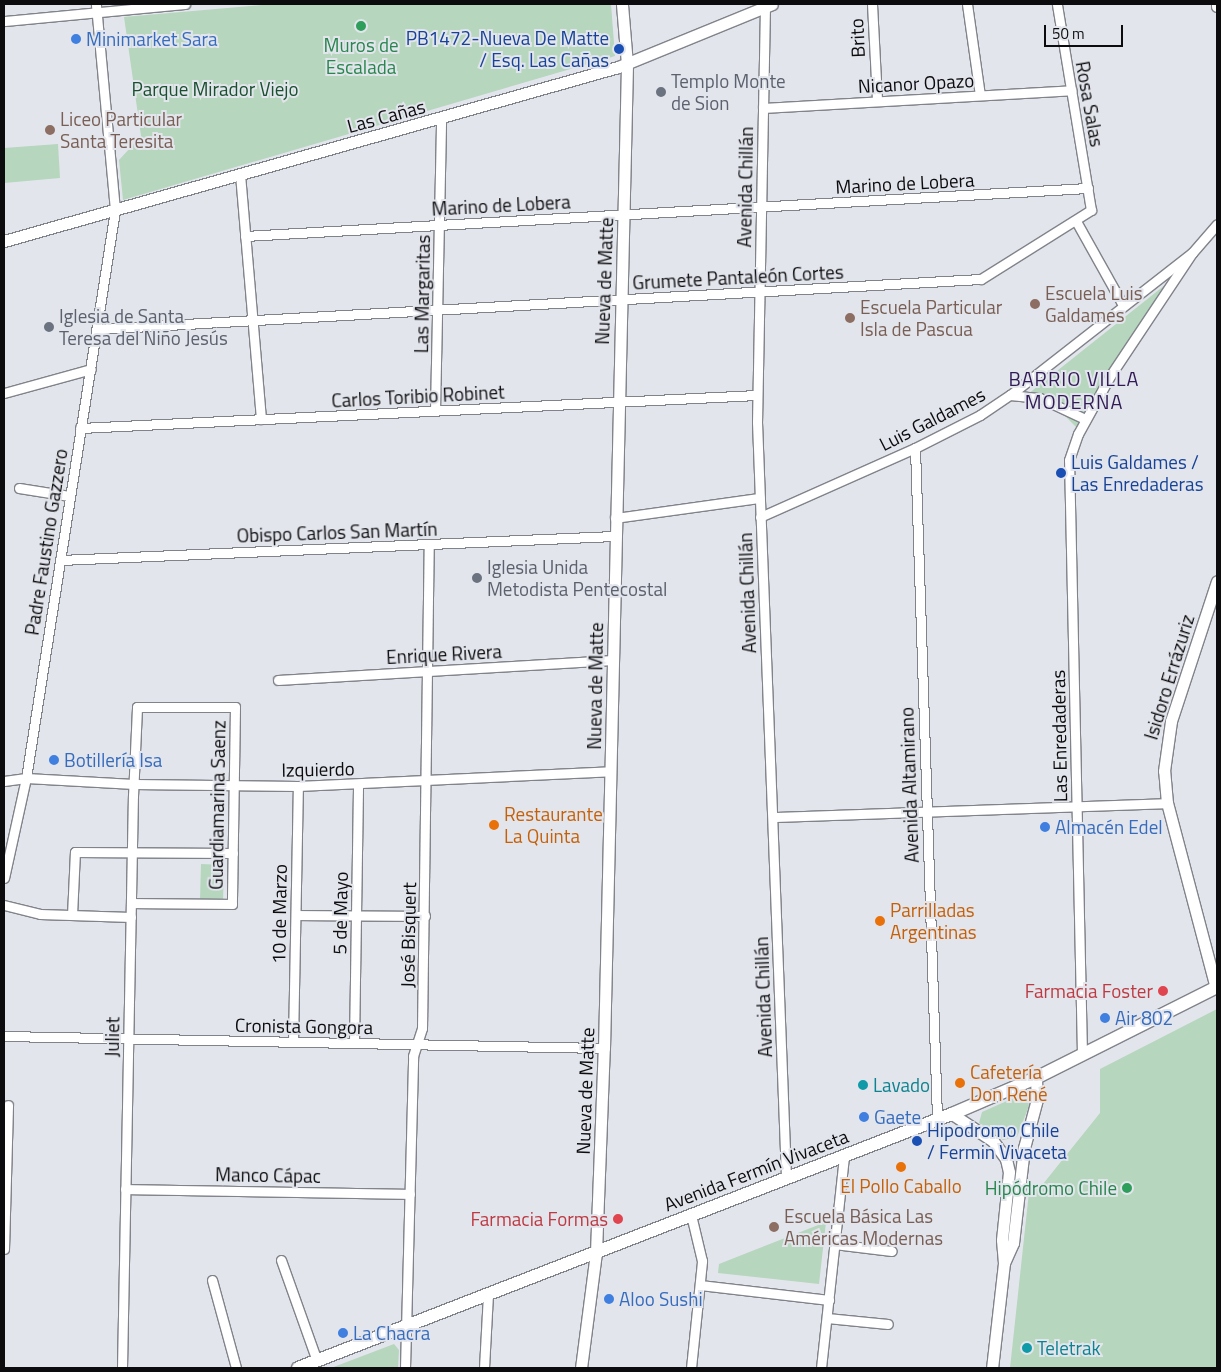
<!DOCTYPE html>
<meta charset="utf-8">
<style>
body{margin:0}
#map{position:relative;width:1221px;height:1372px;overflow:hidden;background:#e3e5ec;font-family:"Titillium Web",sans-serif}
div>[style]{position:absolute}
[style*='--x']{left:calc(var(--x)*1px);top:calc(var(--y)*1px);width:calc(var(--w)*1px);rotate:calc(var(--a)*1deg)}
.green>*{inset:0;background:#b6d6be}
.roads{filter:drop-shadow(1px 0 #81838a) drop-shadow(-1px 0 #81838a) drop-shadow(0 1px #81838a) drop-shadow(0 -1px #81838a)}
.minor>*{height:9px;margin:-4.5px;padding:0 4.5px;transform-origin:4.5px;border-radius:4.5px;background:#fff}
.tertiary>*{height:11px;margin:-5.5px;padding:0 5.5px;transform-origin:5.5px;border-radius:5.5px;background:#fff}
.secondary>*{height:12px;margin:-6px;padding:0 6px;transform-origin:6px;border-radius:6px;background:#fff}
.dots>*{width:14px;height:14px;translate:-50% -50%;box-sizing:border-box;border:2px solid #e3e5ec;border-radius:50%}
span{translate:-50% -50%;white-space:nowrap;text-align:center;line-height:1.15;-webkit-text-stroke:4px #e3e5ec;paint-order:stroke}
.transit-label{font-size:19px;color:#164399}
.right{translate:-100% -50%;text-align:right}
.left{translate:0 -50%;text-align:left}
.street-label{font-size:19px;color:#0c0c0f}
.shop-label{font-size:19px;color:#366cbe}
.leisure-label{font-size:19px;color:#27864d}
.worship-label{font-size:19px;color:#5b616d}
.park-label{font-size:19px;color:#18502e}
.education-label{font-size:19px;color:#785e54}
.food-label{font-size:19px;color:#c56008}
.health-label{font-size:19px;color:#be3a42}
.culture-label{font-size:19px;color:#0d838f}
.neighbourhood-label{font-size:20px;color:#301b55;letter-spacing:1px}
.frame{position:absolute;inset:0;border:5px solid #0c0c0f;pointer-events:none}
.scale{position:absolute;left:1044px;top:25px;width:79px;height:22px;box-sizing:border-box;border:2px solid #0c0c0f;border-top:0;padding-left:6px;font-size:15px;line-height:18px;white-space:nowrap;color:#0c0c0f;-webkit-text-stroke:4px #e3e5ec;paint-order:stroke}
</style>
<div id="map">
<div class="green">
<i style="clip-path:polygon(273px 4px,611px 4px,615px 56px,123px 200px,119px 160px,141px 136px,124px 17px)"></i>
<i style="clip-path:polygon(58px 144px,60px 178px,4px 183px,4px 148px)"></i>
<i style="clip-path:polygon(1165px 285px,1080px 431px,1060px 411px,1023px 398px)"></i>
<i style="clip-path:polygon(201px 864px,224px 865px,223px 901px,200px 900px)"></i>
<i style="clip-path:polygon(1217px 1009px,1217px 1368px,1010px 1368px,1029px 1192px,1043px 1184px,1100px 1113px,1100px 1069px)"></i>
<i style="clip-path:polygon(1018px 1096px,1028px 1101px,1029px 1106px,1017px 1137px,1003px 1140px,979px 1123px,982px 1112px)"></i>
<i style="clip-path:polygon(826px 1222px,819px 1284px,718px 1273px,719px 1264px)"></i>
<i style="clip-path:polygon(394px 1344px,399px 1350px,398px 1368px,331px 1368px)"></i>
</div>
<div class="roads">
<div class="minor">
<i style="--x:872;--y:4;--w:97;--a:87"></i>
<i style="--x:967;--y:4;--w:92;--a:81.9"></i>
<i style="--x:765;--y:6;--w:416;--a:91.1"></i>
<i style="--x:757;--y:422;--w:757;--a:87.8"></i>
<i style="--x:4;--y:21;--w:182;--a:-5.4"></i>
<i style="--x:763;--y:108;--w:309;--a:-3.3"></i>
<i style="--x:240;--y:174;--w:246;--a:85.1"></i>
<i style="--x:1076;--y:221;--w:96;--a:60.8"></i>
<i style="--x:245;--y:236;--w:844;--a:-3.26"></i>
<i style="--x:97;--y:329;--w:885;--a:-3.24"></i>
<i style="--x:981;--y:279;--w:130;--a:-32.1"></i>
<i style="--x:1091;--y:210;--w:209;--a:-99.4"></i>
<i style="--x:4;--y:393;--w:90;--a:-15.4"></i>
<i style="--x:1010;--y:395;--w:30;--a:6"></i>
<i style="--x:1040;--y:398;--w:50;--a:25"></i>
<i style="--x:435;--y:411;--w:292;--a:-88.8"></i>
<i style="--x:80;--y:428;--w:677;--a:-2.79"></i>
<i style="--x:915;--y:448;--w:672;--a:88.12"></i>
<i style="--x:19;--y:488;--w:51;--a:9.1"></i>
<i style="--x:760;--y:517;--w:170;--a:-24"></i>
<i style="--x:915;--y:448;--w:73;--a:-26.9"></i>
<i style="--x:980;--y:415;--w:36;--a:-34"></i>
<i style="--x:1010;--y:395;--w:231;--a:-38"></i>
<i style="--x:1192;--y:253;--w:38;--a:-49"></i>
<i style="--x:615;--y:518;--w:146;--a:-7.9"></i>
<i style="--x:60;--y:560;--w:556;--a:-2.48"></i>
<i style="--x:278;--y:680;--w:335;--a:-3.4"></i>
<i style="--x:4;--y:781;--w:22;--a:-8"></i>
<i style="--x:26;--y:778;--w:108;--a:3.2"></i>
<i style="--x:134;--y:784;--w:164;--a:0.7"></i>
<i style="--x:298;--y:786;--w:313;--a:-2.7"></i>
<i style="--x:773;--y:817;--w:394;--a:-2"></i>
<i style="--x:4;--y:878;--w:102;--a:-77.6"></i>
<i style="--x:26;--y:778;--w:575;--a:-81.09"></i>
<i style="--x:115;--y:210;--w:207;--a:-95.3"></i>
<i style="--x:4;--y:905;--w:37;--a:14"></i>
<i style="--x:40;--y:914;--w:91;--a:1.9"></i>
<i style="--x:72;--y:915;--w:63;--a:-87.3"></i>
<i style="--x:75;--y:852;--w:158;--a:0.4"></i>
<i style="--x:296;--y:915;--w:129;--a:0.4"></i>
<i style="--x:4;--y:1036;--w:600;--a:1.15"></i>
<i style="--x:293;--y:1042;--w:256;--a:-88.9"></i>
<i style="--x:354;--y:1043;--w:259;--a:-89.1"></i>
<i style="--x:1082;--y:1054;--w:594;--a:-91.25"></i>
<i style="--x:1069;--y:460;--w:28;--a:-71"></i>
<i style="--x:1078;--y:434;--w:66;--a:-61.1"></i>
<i style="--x:1110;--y:376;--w:148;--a:-56.3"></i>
<i style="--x:125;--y:1189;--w:285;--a:1"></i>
<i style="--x:834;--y:1244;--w:58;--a:6.9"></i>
<i style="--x:4;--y:1249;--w:144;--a:-88.4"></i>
<i style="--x:281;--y:1260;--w:107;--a:70.4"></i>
<i style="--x:212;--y:1280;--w:91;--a:74.7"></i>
<i style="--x:700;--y:1285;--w:130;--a:6.6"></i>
<i style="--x:827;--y:1318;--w:61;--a:5.6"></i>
<i style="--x:122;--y:1368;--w:314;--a:-88.9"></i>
<i style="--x:128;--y:1054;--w:258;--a:-88.9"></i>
<i style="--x:133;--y:796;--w:89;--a:-87.4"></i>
<i style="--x:137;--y:707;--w:98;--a:0"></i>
<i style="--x:235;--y:707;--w:197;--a:90.9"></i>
<i style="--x:232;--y:904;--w:101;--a:-179.4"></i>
<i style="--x:405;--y:1368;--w:312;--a:-88.5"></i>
<i style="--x:413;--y:1056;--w:29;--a:-72"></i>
<i style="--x:422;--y:1028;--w:483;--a:-89.2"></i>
<i style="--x:484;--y:1368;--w:74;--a:-86.9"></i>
<i style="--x:691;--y:1368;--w:108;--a:-84.1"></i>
<i style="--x:702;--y:1261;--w:47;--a:-103.4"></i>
<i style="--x:821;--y:1368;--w:212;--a:-83.8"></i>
</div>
<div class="tertiary">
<i style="--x:1217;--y:4;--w:2;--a:90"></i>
<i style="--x:4;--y:241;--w:638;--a:-15.82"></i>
<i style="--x:618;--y:67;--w:166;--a:-22.2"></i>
<i style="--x:1216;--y:988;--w:191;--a:-104.8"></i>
<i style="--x:1167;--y:803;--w:32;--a:-95"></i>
<i style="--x:1164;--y:771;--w:50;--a:-82"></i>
<i style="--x:1171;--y:721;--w:147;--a:-71.8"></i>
<i style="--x:952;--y:1114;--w:49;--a:33.4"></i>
<i style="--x:993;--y:1141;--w:22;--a:54"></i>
<i style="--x:1006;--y:1159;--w:13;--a:77"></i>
<i style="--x:1009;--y:1172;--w:68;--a:95.9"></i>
<i style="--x:1002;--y:1240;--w:23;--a:85"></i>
<i style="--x:1004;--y:1263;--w:106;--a:96.5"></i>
<i style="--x:1004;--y:1263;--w:22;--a:-66"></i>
<i style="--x:1013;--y:1243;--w:96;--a:-83.4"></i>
<i style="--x:1024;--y:1148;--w:51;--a:-75.1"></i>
<i style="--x:1037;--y:1099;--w:21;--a:-93"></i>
<i style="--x:581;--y:1368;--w:117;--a:-82.6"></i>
<i style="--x:596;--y:1252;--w:204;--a:-87.8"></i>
<i style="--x:604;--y:1048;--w:984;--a:-88.66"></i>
<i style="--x:627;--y:64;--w:60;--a:-94.8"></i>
</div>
<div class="secondary">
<i style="--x:298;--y:1368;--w:702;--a:-21.23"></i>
<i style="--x:952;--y:1114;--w:91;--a:-23.2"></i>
<i style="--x:1036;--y:1078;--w:203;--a:-26.7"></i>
</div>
</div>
<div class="dots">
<i style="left:361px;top:26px;background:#2e9e5b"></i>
<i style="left:76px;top:39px;background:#3f7fe0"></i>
<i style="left:619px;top:49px;background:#1a4fb4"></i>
<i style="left:661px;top:92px;background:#6b7280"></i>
<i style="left:50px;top:130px;background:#8d6e63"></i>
<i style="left:1035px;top:304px;background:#8d6e63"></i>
<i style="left:850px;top:318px;background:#8d6e63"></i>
<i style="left:49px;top:327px;background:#6b7280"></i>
<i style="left:1061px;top:473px;background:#1a4fb4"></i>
<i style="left:477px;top:578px;background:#6b7280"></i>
<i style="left:54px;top:760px;background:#3f7fe0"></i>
<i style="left:494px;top:825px;background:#e8710a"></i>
<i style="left:1045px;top:827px;background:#3f7fe0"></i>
<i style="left:880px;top:921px;background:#e8710a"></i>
<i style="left:1163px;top:991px;background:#e0444e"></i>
<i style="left:1105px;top:1018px;background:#3f7fe0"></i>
<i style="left:960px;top:1083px;background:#e8710a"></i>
<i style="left:863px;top:1085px;background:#0f9aa8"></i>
<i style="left:864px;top:1117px;background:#3f7fe0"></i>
<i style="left:917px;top:1141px;background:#1a4fb4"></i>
<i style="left:901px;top:1167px;background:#e8710a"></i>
<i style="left:1127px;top:1188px;background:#2e9e5b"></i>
<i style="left:618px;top:1219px;background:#e0444e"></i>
<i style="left:774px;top:1227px;background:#8d6e63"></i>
<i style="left:609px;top:1299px;background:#3f7fe0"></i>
<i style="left:343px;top:1333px;background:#3f7fe0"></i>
<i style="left:1027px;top:1348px;background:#0f9aa8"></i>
</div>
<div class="transit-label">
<span class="right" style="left:609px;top:49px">PB1472-Nueva De Matte<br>/ Esq. Las Cañas</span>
<span class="left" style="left:1071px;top:473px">Luis Galdames /<br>Las Enredaderas</span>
<span class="left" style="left:927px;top:1141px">Hipodromo Chile<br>/ Fermin Vivaceta</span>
</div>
<div class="street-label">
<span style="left:857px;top:38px;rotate:-93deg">Brito</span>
<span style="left:916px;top:83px;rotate:-3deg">Nicanor Opazo</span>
<span style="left:1090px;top:104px;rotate:80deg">Rosa Salas</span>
<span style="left:386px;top:116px;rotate:-15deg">Las Cañas</span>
<span style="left:905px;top:183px;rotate:-3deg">Marino de Lobera</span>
<span style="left:745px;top:187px;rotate:-89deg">Avenida Chillán</span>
<span style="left:501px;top:205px;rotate:-3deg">Marino de Lobera</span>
<span style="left:738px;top:277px;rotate:-3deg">Grumete Pantaleón Cortes</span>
<span style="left:604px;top:281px;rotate:-88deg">Nueva de Matte</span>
<span style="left:422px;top:294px;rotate:-89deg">Las Margaritas</span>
<span style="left:418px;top:396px;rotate:-3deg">Carlos Toribio Robinet</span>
<span style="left:932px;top:419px;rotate:-27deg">Luis Galdames</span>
<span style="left:337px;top:532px;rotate:-2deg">Obispo Carlos San Martín</span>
<span style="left:46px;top:542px;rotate:-81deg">Padre Faustino Gazzero</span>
<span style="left:747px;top:593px;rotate:-92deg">Avenida Chillán</span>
<span style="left:444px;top:654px;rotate:-3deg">Enrique Rivera</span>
<span style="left:1169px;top:677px;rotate:-73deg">Isidoro Errázuriz</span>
<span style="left:595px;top:686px;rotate:-89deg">Nueva de Matte</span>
<span style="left:1059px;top:736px;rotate:-91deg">Las Enredaderas</span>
<span style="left:318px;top:769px;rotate:-1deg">Izquierdo</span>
<span style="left:909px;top:785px;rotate:-92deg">Avenida Altamirano</span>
<span style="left:217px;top:805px;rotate:-89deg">Guardiamarina Saenz</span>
<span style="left:340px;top:913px;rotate:-89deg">5 de Mayo</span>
<span style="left:279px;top:914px;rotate:-89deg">10 de Marzo</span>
<span style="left:408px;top:935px;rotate:-89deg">José Bisquert</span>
<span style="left:763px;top:997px;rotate:-92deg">Avenida Chillán</span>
<span style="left:304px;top:1026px;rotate:1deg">Cronista Gongora</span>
<span style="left:112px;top:1037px;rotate:-89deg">Juliet</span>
<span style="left:585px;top:1091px;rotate:-88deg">Nueva de Matte</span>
<span style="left:756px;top:1170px;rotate:-21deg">Avenida Fermín Vivaceta</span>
<span style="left:268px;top:1175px;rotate:1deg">Manco Cápac</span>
</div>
<div class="shop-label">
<span class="left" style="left:86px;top:39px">Minimarket Sara</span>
<span class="left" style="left:64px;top:760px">Botillería Isa</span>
<span class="left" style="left:1055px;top:827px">Almacén Edel</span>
<span class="left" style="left:1115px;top:1018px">Air 802</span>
<span class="left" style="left:874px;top:1117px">Gaete</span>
<span class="left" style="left:619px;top:1299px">Aloo Sushi</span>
<span class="left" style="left:353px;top:1333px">La Chacra</span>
</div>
<div class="leisure-label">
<span style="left:361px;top:56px">Muros de<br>Escalada</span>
<span class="right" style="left:1117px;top:1188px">Hipódromo Chile</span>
</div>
<div class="worship-label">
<span class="left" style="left:671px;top:92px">Templo Monte<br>de Sion</span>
<span class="left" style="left:59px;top:327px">Iglesia de Santa<br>Teresa del Niño Jesús</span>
<span class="left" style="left:487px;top:578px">Iglesia Unida<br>Metodista Pentecostal</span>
</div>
<div class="park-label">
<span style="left:215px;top:89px">Parque Mirador Viejo</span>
</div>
<div class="education-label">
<span class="left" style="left:60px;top:130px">Liceo Particular<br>Santa Teresita</span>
<span class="left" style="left:1045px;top:304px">Escuela Luis<br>Galdames</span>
<span class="left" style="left:860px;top:318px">Escuela Particular<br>Isla de Pascua</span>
<span class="left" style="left:784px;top:1227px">Escuela Básica Las<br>Américas Modernas</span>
</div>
<div class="food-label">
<span class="left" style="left:504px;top:825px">Restaurante<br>La Quinta</span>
<span class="left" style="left:890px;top:921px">Parrilladas<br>Argentinas</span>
<span class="left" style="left:970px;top:1083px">Cafetería<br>Don René</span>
<span style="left:901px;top:1186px">El Pollo Caballo</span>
</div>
<div class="health-label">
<span class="right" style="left:1153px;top:991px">Farmacia Foster</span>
<span class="right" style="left:608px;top:1219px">Farmacia Formas</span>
</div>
<div class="culture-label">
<span class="left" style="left:873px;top:1085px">Lavado</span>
<span class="left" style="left:1037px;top:1348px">Teletrak</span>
</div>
<div class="neighbourhood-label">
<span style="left:1074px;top:390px">BARRIO VILLA<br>MODERNA</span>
</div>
<div class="frame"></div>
<div class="scale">50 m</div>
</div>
